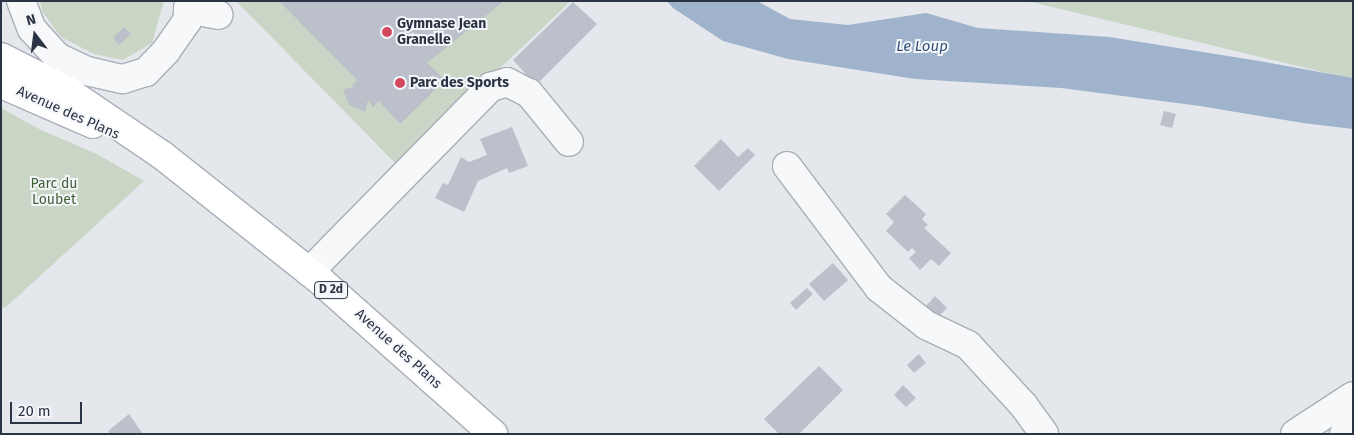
<!DOCTYPE html>
<style>
body{margin:0}
#map{position:relative;width:1354px;height:435px;overflow:hidden;background:#e4e7ec;font-family:"Fira Sans",sans-serif}
div>[style]{position:absolute}
[style*='--x']{left:calc(var(--x)*1px);top:calc(var(--y)*1px);width:calc(var(--w)*1px);rotate:calc(var(--a)*1deg)}
.green>*{inset:0;background:#c9d6c5}
.water>*{inset:0;background:#9fb4cc}
.building>*{inset:0;background:#bbc0ca}
.roads{filter:drop-shadow(1px 0 #a9aeb7) drop-shadow(-1px 0 #a9aeb7) drop-shadow(0 1px #a9aeb7) drop-shadow(0 -1px #a9aeb7)}
.minor>*{height:28px;margin:-14px;padding:0 14px;transform-origin:14px;border-radius:14px;background:#f7f8fa}
.major>*{height:28px;margin:-14px;padding:0 14px;transform-origin:14px;border-radius:14px;background:#fff}
.dots>*{width:14px;height:14px;translate:-50% -50%;box-sizing:border-box;border:2px solid #f4f6f9;border-radius:50%}
span{translate:-50% -50%;white-space:nowrap;text-align:center;line-height:1.15;-webkit-text-stroke:4px #f4f6f9;paint-order:stroke}
.shield-label span{padding:1px 4px;background:#f4f6f9;border:1px solid;border-radius:4px;-webkit-text-stroke-width:0}
.shield-label{font-size:12px;color:#2b3445;font-weight:700}
.poi-label{font-size:14px;color:#2b3445;font-weight:700}
.left{translate:0 -50%;text-align:left}
.street-label{font-size:14px;color:#2b3445}
.park-label{font-size:14px;color:#3f6138}
.water-label{font-size:15px;color:#34527a;font-style:italic}
.frame{position:absolute;inset:0;border:2px solid #2b3445;pointer-events:none}
.north{position:absolute;left:10px;top:10px;width:50px;height:50px;-webkit-text-stroke:4px #f4f6f9;paint-order:stroke;rotate:345deg;font-size:14px;font-weight:700;line-height:20px;text-align:center;color:#2b3445}
.north::after{content:'';display:block;margin:auto;width:18px;height:22px;background:#2b3445;clip-path:polygon(50% 0,100% 100%,50% 72%,0 100%)}
.scale{position:absolute;left:10px;top:402px;width:72px;height:22px;box-sizing:border-box;border:2px solid #2b3445;border-top:0;padding-left:6px;font-size:15px;line-height:18px;white-space:nowrap;color:#2b3445;-webkit-text-stroke:4px #f4f6f9;paint-order:stroke}
</style>
<div id="map">
<div class="green">
<i style="clip-path:polygon(40px 1px,164px 1px,152px 43px,123px 60px,94px 54px,61px 37px,42px 11px)"></i>
<i style="clip-path:polygon(236px 1px,571px 1px,397px 165px)"></i>
<i style="clip-path:polygon(1027px 1px,1353px 1px,1353px 78px,1344px 77px)"></i>
<i style="clip-path:polygon(1px 108px,41px 130px,97px 154px,144px 181px,6px 307px,1px 308px)"></i>
</div>
<div class="water">
<i style="clip-path:polygon(667px 1px,757px 1px,790px 19px,848px 25px,926px 13px,978px 28px,1109px 37px,1259px 61px,1353px 78px,1353px 129px,1303px 123px,1200px 106px,1061px 88px,915px 79px,788px 59px,723px 41px,673px 8px)"></i>
</div>
<div class="building">
<i style="clip-path:polygon(279px 1px,504px 1px,427px 63px,445px 80px,400px 124px,379px 101px,373px 107px,368px 100px,365px 112px,349px 105px,343px 89px,354px 87px,352px 85px,357px 80px)"></i>
<i style="clip-path:polygon(573px 2px,597px 24px,536px 85px,513px 60px)"></i>
<i style="clip-path:polygon(124px 27px,131px 34px,119px 45px,113px 38px)"></i>
<i style="clip-path:polygon(1164px 111px,1176px 114px,1172px 128px,1160px 125px)"></i>
<i style="clip-path:polygon(512px 127px,528px 166px,509px 173px,507px 168px,478px 181px,464px 212px,435px 198px,443px 183px,448px 185px,461px 157px,469px 162px,487px 155px,480px 139px)"></i>
<i style="clip-path:polygon(721px 139px,738px 157px,748px 148px,755px 155px,719px 191px,694px 166px)"></i>
<i style="clip-path:polygon(905px 195px,926px 214px,922px 219px,928px 225px,924px 228px,951px 253px,939px 266px,931px 259px,920px 270px,909px 258px,916px 252px,912px 248px,908px 252px,886px 231px,894px 222px,886px 214px)"></i>
<i style="clip-path:polygon(833px 263px,848px 280px,824px 301px,809px 284px)"></i>
<i style="clip-path:polygon(807px 288px,813px 294px,796px 310px,790px 303px)"></i>
<i style="clip-path:polygon(935px 296px,947px 308px,936px 319px,925px 307px)"></i>
<i style="clip-path:polygon(919px 354px,926px 363px,914px 373px,907px 365px)"></i>
<i style="clip-path:polygon(819px 366px,843px 390px,799px 434px,779px 434px,764px 419px)"></i>
<i style="clip-path:polygon(903px 385px,916px 398px,906px 407px,894px 395px)"></i>
<i style="clip-path:polygon(129px 414px,143px 434px,110px 434px,108px 431px)"></i>
</div>
<div class="roads">
<div class="minor">
<i style="--x:21;--y:1;--w:30;--a:69"></i>
<i style="--x:32;--y:29;--w:38;--a:48"></i>
<i style="--x:57;--y:57;--w:33;--a:25"></i>
<i style="--x:87;--y:71;--w:37;--a:13"></i>
<i style="--x:123;--y:79;--w:24;--a:-17"></i>
<i style="--x:146;--y:72;--w:29;--a:-46"></i>
<i style="--x:166;--y:51;--w:37;--a:-55"></i>
<i style="--x:187;--y:21;--w:20;--a:-84"></i>
<i style="--x:188;--y:9;--w:31;--a:11"></i>
<i style="--x:787;--y:166;--w:153;--a:53"></i>
<i style="--x:879;--y:288;--w:60;--a:38.2"></i>
<i style="--x:926;--y:325;--w:47;--a:25.5"></i>
<i style="--x:968;--y:345;--w:83;--a:47.4"></i>
<i style="--x:1024;--y:406;--w:34;--a:54"></i>
<i style="--x:309;--y:272;--w:260;--a:-45.5"></i>
<i style="--x:491;--y:87;--w:17;--a:-17"></i>
<i style="--x:507;--y:82;--w:25;--a:27"></i>
<i style="--x:529;--y:93;--w:63;--a:50.8"></i>
<i style="--x:1295;--y:434;--w:69;--a:-33.2"></i>
<i style="--x:1344;--y:434;--w:11;--a:-34"></i>
</div>
<div class="major">
<i style="--x:1;--y:57;--w:73;--a:26.9"></i>
<i style="--x:66;--y:90;--w:116;--a:34.1"></i>
<i style="--x:162;--y:155;--w:204;--a:38.4"></i>
<i style="--x:322;--y:282;--w:229;--a:41.6"></i>
<i style="--x:1;--y:84;--w:100;--a:23.5"></i>
</div>
</div>
<div class="dots">
<i style="left:387px;top:32px;background:#d1495b"></i>
<i style="left:400px;top:83px;background:#d1495b"></i>
</div>
<div class="shield-label">
<span style="left:331px;top:290px">D 2d</span>
</div>
<div class="poi-label">
<span class="left" style="left:397px;top:32px">Gymnase Jean<br>Granelle</span>
<span class="left" style="left:410px;top:83px">Parc des Sports</span>
</div>
<div class="street-label">
<span style="left:68px;top:113px;rotate:24deg">Avenue des Plans</span>
<span style="left:398px;top:349px;rotate:42deg">Avenue des Plans</span>
</div>
<div class="park-label">
<span style="left:54px;top:192px">Parc du<br>Loubet</span>
</div>
<div class="water-label">
<span style="left:922px;top:47px">Le Loup</span>
</div>
<div class="frame"></div>
<div class="north">N</div>
<div class="scale">20 m</div>
</div>
